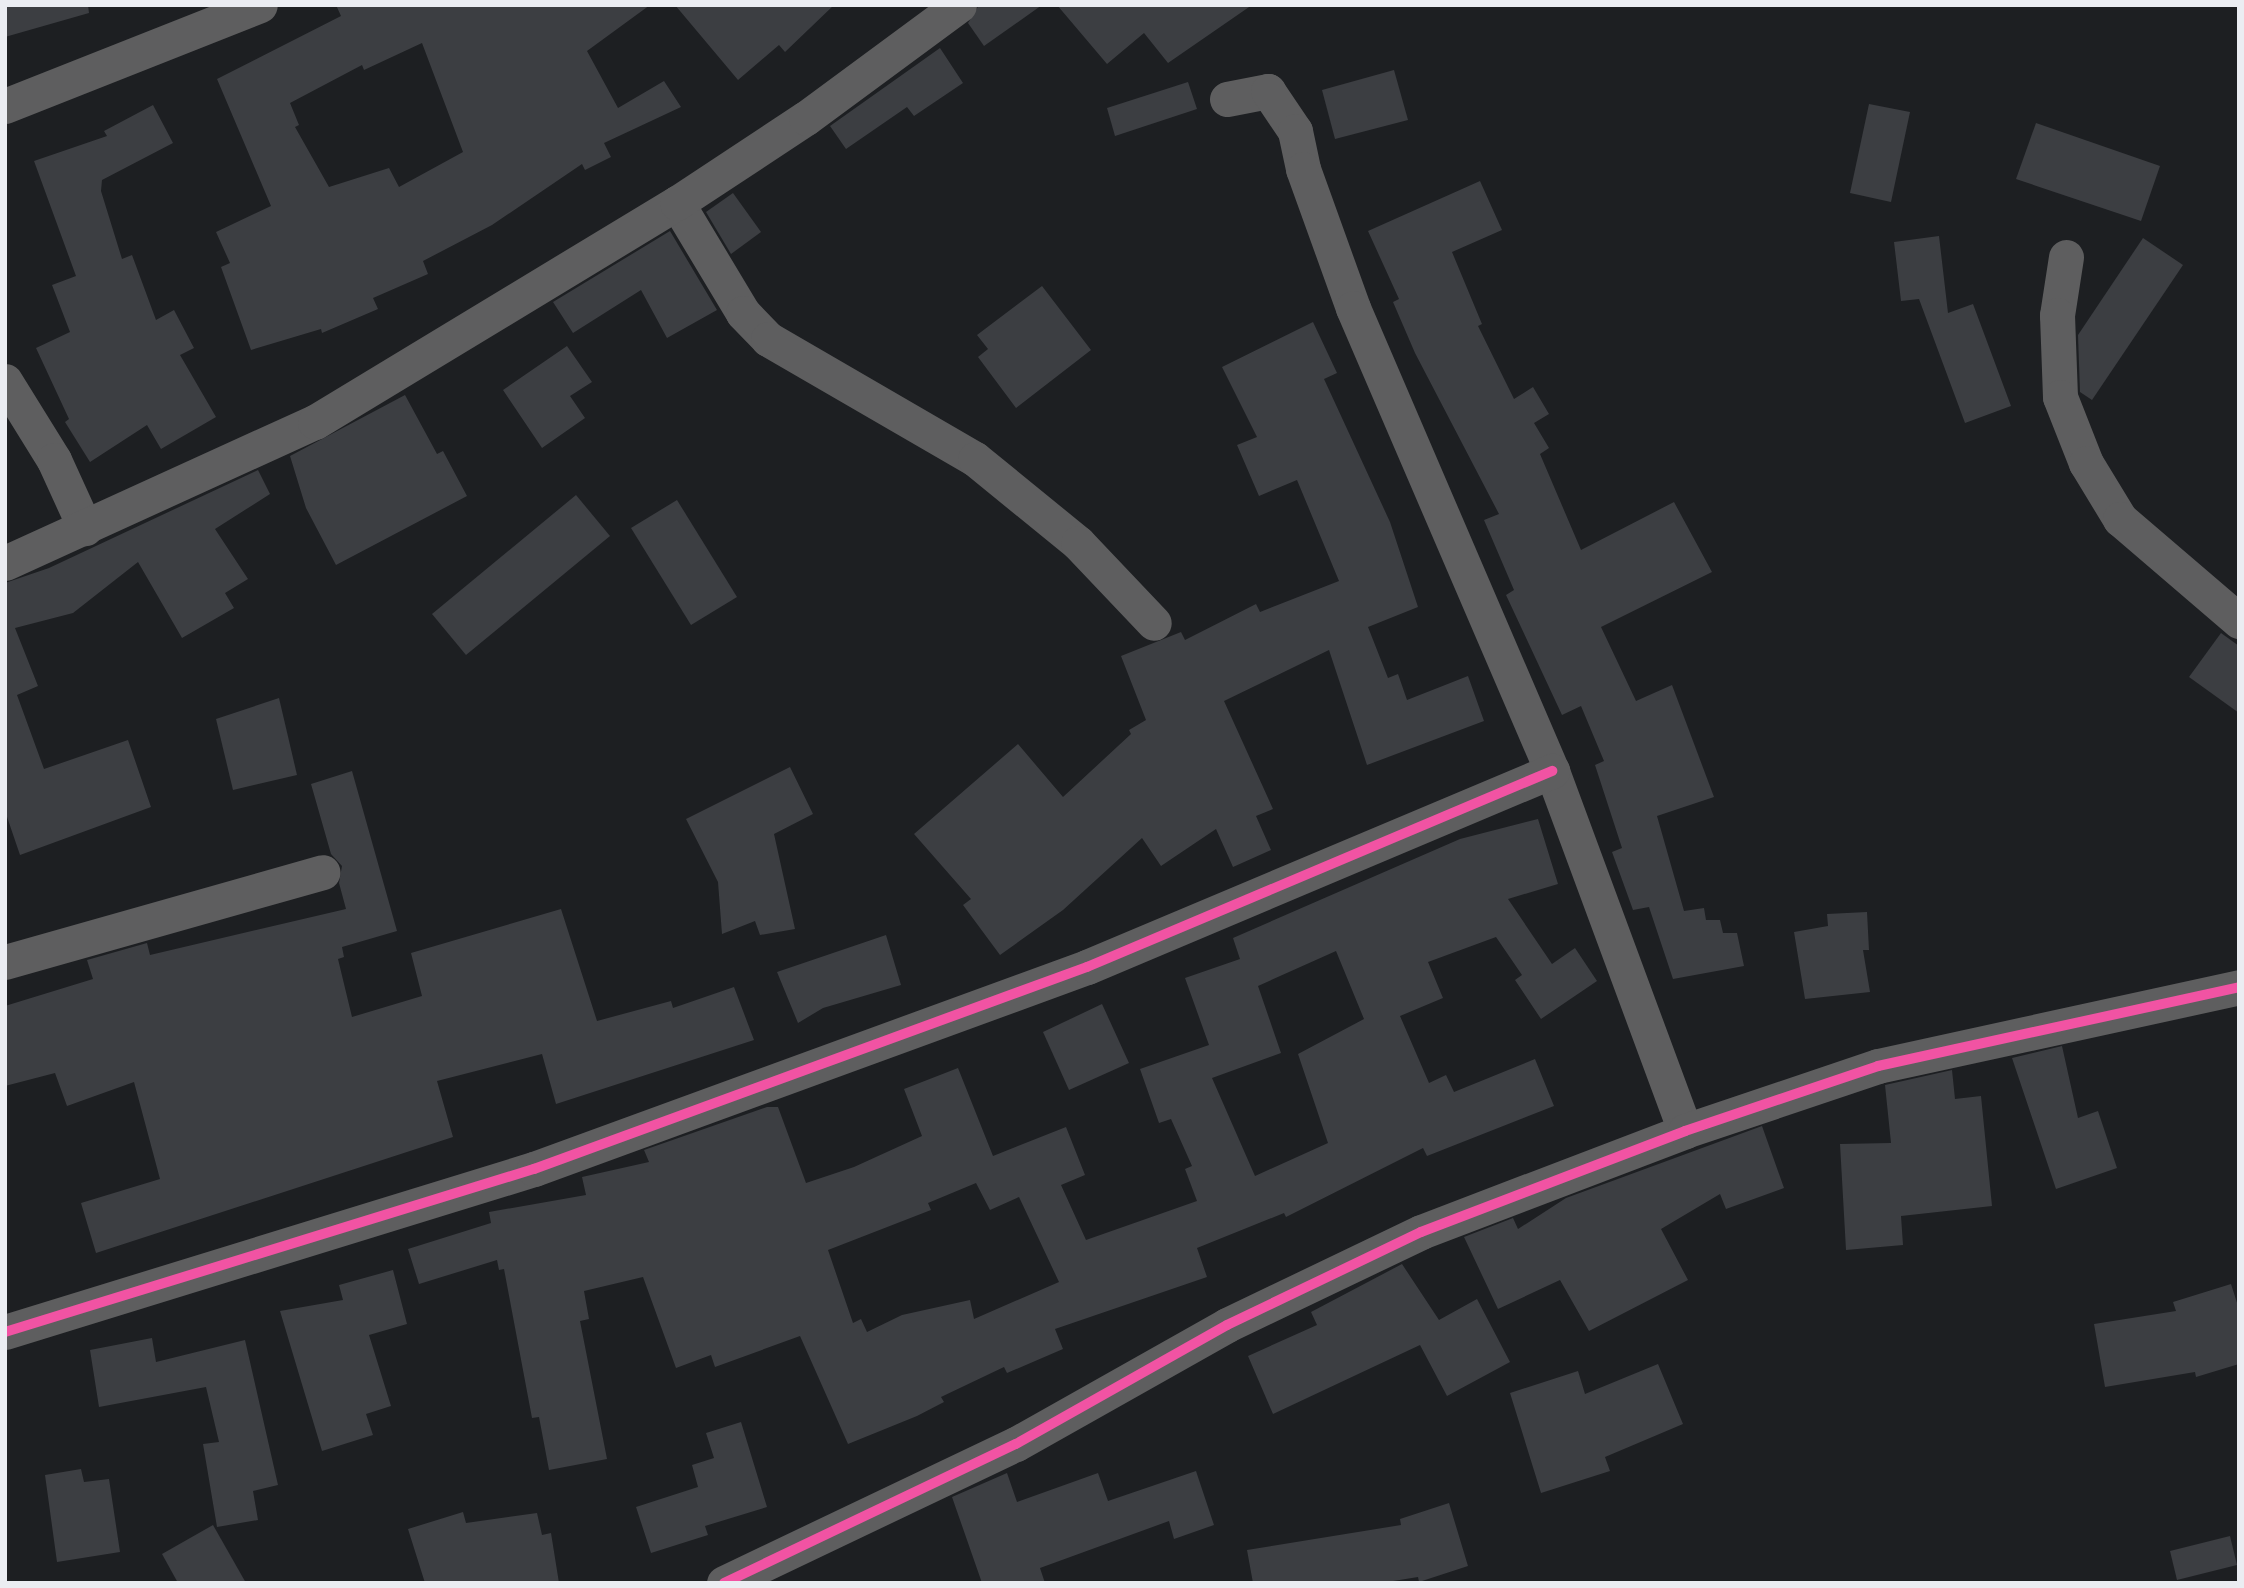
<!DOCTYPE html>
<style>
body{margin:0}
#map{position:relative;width:2244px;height:1588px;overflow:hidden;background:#1d1f22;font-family:"Fira Sans",sans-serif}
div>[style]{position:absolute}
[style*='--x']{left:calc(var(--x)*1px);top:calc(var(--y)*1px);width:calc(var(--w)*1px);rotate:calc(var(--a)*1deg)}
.building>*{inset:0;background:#3c3e42}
.street>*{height:35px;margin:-17.5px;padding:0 17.5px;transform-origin:17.5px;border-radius:17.5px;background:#5e5e5f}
.cycleway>*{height:10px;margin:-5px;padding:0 5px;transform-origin:5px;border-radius:5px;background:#f153a3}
span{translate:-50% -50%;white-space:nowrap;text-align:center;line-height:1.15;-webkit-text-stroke:5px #12141a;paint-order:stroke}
.frame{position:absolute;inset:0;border:7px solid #ebedf2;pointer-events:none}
</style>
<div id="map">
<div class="building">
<i style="clip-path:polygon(5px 5px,88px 5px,89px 13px,5px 37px)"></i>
<i style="clip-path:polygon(evenodd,336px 5px,650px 5px,587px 51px,618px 108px,664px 81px,681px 107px,604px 143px,611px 157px,585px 170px,582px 164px,492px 225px,423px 261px,428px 274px,373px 298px,378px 309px,322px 333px,321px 329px,251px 350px,221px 267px,230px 263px,216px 232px,271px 206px,217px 79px,341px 16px,336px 5px,422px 43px,463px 152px,399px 187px,389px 168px,329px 187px,295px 127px,299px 125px,290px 103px,362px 65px,364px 70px,422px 43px)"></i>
<i style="clip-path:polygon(675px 5px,834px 5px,785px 52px,779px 45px,738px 80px)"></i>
<i style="clip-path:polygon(979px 5px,1042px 5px,984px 46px,968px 23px)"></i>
<i style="clip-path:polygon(1057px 5px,1252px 5px,1168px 63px,1144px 33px,1107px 64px)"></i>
<i style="clip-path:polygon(940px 48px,963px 83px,914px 116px,907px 107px,846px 149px,830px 126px)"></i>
<i style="clip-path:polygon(1394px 70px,1408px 120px,1335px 139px,1322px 90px)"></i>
<i style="clip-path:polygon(1188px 82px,1197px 109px,1115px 136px,1107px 108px)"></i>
<i style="clip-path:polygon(1869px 104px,1910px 112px,1891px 202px,1850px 193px)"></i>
<i style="clip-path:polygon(153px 105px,173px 143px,102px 180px,101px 191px,122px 259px,132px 255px,156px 320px,174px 310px,194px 348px,180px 355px,216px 417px,161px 449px,147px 425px,90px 462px,65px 422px,69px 419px,36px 348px,70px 332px,52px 285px,76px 276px,34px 161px,107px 136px,104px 131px)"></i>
<i style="clip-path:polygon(2036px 123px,2160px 166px,2141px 221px,2016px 179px)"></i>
<i style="clip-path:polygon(1480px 181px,1502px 230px,1452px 252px,1482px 324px,1478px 326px,1514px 399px,1533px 387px,1549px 414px,1534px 423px,1549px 448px,1540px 454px,1581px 550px,1674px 502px,1712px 572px,1601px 627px,1636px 701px,1672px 685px,1714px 797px,1657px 816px,1684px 911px,1704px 908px,1706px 920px,1720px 920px,1723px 933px,1737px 933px,1744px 966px,1673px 979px,1649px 907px,1633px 910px,1612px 852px,1622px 848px,1595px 765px,1604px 761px,1581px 706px,1562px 715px,1506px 595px,1514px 590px,1484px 520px,1499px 514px,1415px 353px,1393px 302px,1399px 299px,1368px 231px)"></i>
<i style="clip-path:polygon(733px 193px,761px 232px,731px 254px,706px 212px)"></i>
<i style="clip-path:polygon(670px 231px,717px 310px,667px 338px,641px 290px,573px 333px,553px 302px)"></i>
<i style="clip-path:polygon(1939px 236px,1948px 313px,1973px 304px,2011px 406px,1965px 423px,1919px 299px,1901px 301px,1894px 242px)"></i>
<i style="clip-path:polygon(2143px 238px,2183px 265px,2092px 400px,2080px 392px,2078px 335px)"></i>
<i style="clip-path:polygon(1042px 286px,1091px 350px,1016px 408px,978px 357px,988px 349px,977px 335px)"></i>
<i style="clip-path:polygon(1313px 322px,1337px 373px,1324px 379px,1390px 522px,1418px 607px,1368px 627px,1388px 678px,1398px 674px,1407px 700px,1468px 676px,1484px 721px,1367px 765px,1329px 650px,1224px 701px,1273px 809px,1256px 816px,1271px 850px,1233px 867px,1216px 829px,1161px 866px,1142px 838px,1063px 910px,1000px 955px,963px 905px,971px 899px,914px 834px,1018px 744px,1063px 797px,1131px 734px,1129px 730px,1146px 720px,1121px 656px,1181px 632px,1185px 640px,1256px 604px,1260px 612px,1339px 581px,1297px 480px,1259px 496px,1237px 445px,1257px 437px,1222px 367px)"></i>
<i style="clip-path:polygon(567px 346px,592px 382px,570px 396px,585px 418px,542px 448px,503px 390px)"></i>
<i style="clip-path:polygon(405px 395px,437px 454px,443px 451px,467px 496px,336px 565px,306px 508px,290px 456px)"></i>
<i style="clip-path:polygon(258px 470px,270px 494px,215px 529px,248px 579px,225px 593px,234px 608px,182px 638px,138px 562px,73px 613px,15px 628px,38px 686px,17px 695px,44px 769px,128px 740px,151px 807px,20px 855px,5px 811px,5px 583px,49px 568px)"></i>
<i style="clip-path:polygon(576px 495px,610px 536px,466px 655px,432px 614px)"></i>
<i style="clip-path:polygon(677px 500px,737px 597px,691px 625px,631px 528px)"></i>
<i style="clip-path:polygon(2221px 633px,2239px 646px,2239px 713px,2189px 677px)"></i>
<i style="clip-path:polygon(279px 698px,297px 775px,233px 790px,216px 719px)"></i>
<i style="clip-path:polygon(790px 767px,813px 814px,774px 834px,795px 929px,760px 935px,755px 921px,722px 934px,718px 882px,686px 819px)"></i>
<i style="clip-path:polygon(352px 771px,397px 931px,342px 947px,344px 957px,338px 959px,352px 1017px,422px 996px,411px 953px,561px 909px,597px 1021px,671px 1001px,673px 1008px,734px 987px,754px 1040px,556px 1104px,542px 1054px,437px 1081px,453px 1137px,96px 1253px,81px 1203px,160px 1179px,134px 1082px,67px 1106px,55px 1073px,5px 1086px,5px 1006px,93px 979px,87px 960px,147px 943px,150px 955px,346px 909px,339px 883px,342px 866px,331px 854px,311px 784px)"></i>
<i style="clip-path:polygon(evenodd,1538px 819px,1558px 884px,1508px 899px,1552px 964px,1575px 948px,1597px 981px,1541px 1019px,1515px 980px,1522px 975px,1496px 937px,1428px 962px,1443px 998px,1400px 1016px,1429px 1083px,1446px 1075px,1454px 1092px,1535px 1059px,1554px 1106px,1427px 1156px,1423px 1148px,1286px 1217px,1284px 1213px,1197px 1248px,1207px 1277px,1055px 1329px,1063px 1349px,1007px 1373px,1004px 1367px,941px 1397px,944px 1402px,917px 1416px,848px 1444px,800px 1336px,715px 1367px,711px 1355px,676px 1368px,643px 1277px,584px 1291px,589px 1319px,580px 1321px,607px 1459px,549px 1470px,539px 1417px,532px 1418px,504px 1269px,499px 1270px,497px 1260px,419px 1284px,408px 1249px,491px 1223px,489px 1212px,586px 1195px,582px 1177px,649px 1162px,644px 1150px,767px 1107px,778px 1107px,806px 1183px,854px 1167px,922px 1136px,904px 1089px,958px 1068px,993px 1156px,1066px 1127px,1085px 1175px,1061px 1185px,1086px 1240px,1197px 1201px,1185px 1169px,1192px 1166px,1171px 1119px,1159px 1123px,1140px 1069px,1209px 1045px,1185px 978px,1240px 959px,1233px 938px,1460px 839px,1538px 819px,1336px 951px,1364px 1019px,1298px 1054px,1328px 1143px,1255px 1176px,1212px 1078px,1281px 1053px,1258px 986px,1336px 951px,1538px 819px,976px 1183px,990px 1210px,1019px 1197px,1059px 1282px,974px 1319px,970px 1300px,902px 1315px,867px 1332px,861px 1319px,853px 1323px,828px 1250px,931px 1210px,928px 1203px,976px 1183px)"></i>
<i style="clip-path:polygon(1867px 912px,1869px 950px,1863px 950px,1870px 992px,1805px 999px,1794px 932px,1828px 926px,1827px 914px)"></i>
<i style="clip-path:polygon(886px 935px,901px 985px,823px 1008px,798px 1023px,777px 972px)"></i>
<i style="clip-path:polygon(1102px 1004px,1129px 1063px,1069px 1090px,1043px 1032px)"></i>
<i style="clip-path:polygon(2062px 1046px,2078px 1118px,2098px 1111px,2117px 1168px,2056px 1189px,2012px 1058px)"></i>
<i style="clip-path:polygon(1952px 1070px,1955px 1099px,1981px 1096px,1992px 1206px,1901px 1216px,1903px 1245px,1846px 1250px,1840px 1144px,1891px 1143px,1885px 1085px)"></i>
<i style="clip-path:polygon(1762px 1126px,1784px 1188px,1726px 1209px,1720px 1194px,1661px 1229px,1688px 1280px,1589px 1331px,1560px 1280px,1498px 1309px,1464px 1237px,1513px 1218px,1518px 1229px,1566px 1198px)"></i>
<i style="clip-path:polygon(1402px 1264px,1439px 1320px,1477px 1299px,1510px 1362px,1447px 1396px,1420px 1345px,1273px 1414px,1248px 1356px,1317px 1325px,1311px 1312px)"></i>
<i style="clip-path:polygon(393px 1270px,407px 1324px,369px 1335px,391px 1406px,366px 1414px,373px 1435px,322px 1451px,280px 1311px,343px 1300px,339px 1285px)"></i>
<i style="clip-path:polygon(2231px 1284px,2239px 1309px,2239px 1364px,2196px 1377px,2195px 1372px,2105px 1387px,2094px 1324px,2176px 1311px,2173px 1302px)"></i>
<i style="clip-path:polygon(152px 1338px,156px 1362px,245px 1340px,278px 1485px,253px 1491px,258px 1520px,217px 1527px,203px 1444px,219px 1442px,206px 1387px,99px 1407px,90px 1350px)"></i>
<i style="clip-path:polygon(1658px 1364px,1683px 1424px,1605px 1457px,1610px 1471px,1541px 1493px,1510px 1393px,1578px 1371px,1585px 1394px)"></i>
<i style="clip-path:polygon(741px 1422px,767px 1507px,705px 1526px,708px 1535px,651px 1553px,636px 1507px,698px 1487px,692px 1465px,714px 1458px,706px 1433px)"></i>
<i style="clip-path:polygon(81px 1469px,84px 1482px,109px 1479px,120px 1552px,57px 1562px,45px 1475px)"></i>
<i style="clip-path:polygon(1196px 1471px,1214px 1525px,1174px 1539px,1169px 1521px,1040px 1568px,1045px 1583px,982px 1583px,952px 1497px,1007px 1473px,1017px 1502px,1098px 1473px,1108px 1501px)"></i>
<i style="clip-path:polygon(1449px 1503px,1468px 1566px,1419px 1582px,1418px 1577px,1381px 1583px,1253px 1583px,1247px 1550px,1401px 1525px,1400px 1519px)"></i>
<i style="clip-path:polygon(463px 1512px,466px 1523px,537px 1513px,542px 1535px,551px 1533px,559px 1583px,425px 1583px,408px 1529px)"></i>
<i style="clip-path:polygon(213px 1525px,246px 1583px,178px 1583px,162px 1554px)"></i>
<i style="clip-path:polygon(2230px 1536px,2237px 1565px,2177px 1580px,2170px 1551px)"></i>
</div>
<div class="street">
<i style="--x:1227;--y:99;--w:42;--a:-11"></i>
<i style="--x:1268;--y:91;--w:48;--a:56"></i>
<i style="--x:1295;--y:131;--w:39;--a:78"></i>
<i style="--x:1303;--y:169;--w:148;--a:70.2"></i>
<i style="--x:1353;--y:308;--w:504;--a:66.74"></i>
<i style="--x:1552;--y:771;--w:384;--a:69.7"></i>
<i style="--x:5;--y:106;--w:274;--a:-21.6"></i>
<i style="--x:677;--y:203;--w:128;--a:59"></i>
<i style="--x:743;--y:313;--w:36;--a:46"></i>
<i style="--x:768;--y:339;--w:239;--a:30.1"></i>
<i style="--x:975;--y:459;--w:133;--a:39.2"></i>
<i style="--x:1078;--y:543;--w:110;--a:46.5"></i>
<i style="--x:2066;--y:257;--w:59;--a:98.8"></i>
<i style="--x:2057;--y:315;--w:82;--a:87.9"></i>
<i style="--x:2060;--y:397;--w:71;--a:68.5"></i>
<i style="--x:2086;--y:463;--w:66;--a:58.7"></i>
<i style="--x:2120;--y:519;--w:157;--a:40.6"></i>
<i style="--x:5;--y:381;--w:93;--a:58.2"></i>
<i style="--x:54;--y:460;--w:75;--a:65.5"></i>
<i style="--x:5;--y:563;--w:341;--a:-24.5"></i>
<i style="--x:315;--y:422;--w:423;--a:-31.2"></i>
<i style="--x:677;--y:203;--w:154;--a:-33.4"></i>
<i style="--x:806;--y:118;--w:190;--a:-36.4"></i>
<i style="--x:5;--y:962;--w:330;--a:-15.8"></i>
<i style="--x:5;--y:1332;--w:554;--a:-17.13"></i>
<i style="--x:534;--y:1169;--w:589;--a:-20.07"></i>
<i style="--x:1087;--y:967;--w:505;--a:-22.86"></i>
<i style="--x:724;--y:1583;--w:323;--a:-25.5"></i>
<i style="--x:1016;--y:1444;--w:242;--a:-29.4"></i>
<i style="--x:1227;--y:1325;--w:215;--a:-25.6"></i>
<i style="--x:1421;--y:1232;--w:283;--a:-20.9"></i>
<i style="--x:1685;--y:1131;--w:204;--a:-18.6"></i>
<i style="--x:1878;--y:1066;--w:370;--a:-12.3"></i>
</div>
<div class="cycleway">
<i style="--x:5;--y:1332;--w:554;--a:-17.13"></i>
<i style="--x:534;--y:1169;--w:589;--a:-20.07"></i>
<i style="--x:1087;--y:967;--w:505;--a:-22.86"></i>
<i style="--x:724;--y:1583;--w:323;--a:-25.5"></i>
<i style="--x:1016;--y:1444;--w:242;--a:-29.4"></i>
<i style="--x:1227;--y:1325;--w:215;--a:-25.6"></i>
<i style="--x:1421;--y:1232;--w:283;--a:-20.9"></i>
<i style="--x:1685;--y:1131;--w:204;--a:-18.6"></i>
<i style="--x:1878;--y:1066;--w:370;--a:-12.3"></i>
</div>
<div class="frame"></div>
</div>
